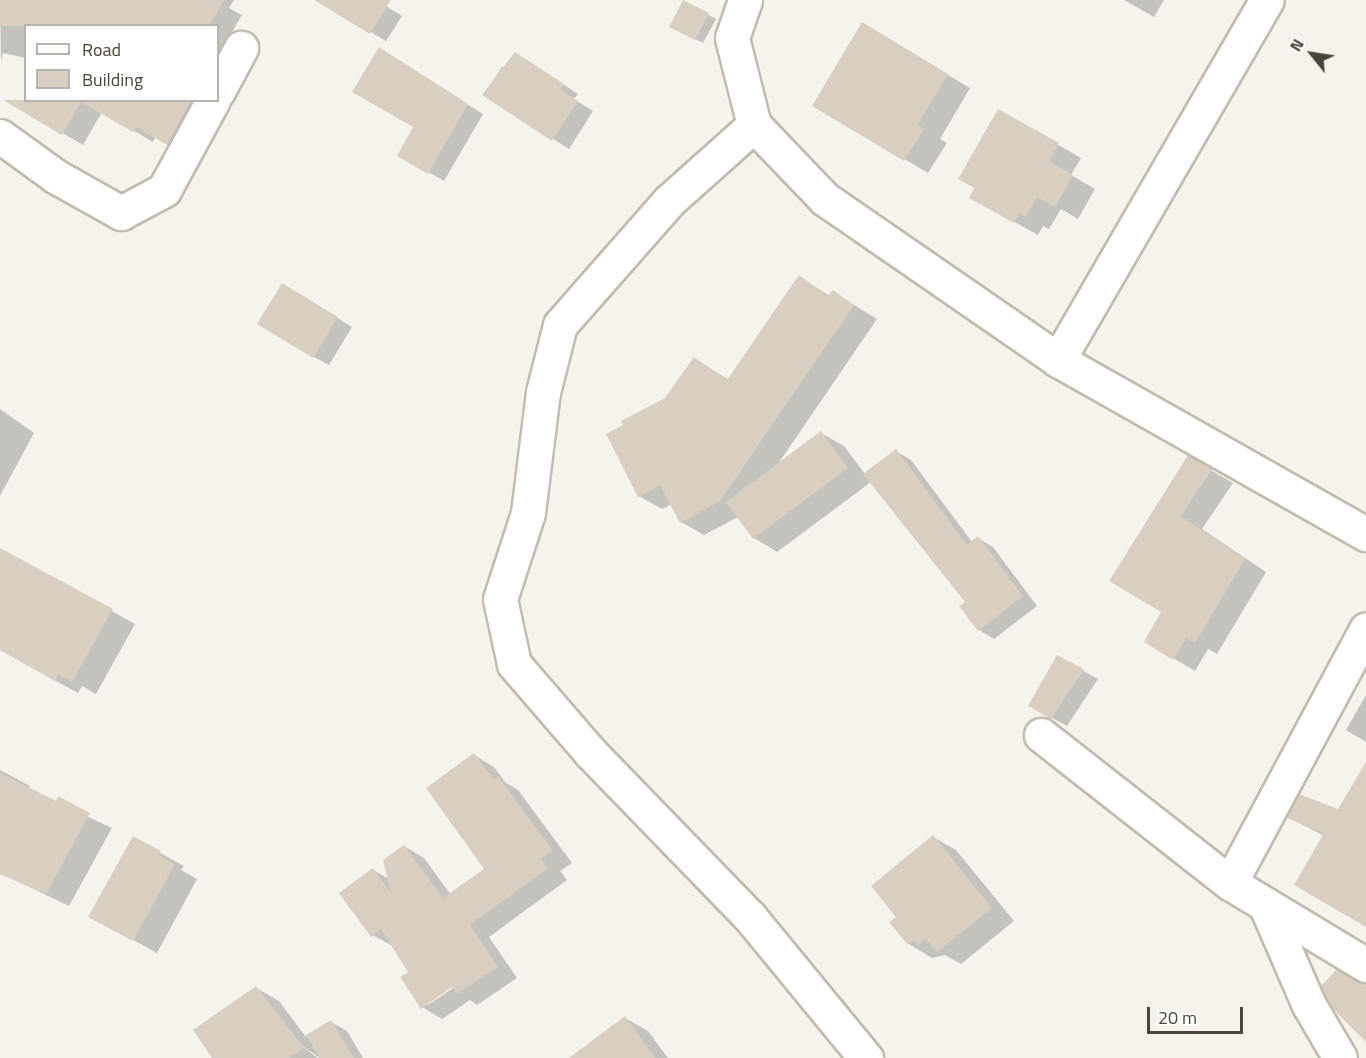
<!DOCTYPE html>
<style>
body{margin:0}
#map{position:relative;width:1366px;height:1058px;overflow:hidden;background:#f6f3ec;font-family:"Titillium Web",sans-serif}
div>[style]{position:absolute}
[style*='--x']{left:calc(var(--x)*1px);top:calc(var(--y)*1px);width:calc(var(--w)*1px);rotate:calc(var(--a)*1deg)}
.shadow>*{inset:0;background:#0003}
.building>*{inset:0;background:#d8cfc1}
.roads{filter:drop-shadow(2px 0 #c2bbae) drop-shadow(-2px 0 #c2bbae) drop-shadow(0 2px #c2bbae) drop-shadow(0 -2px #c2bbae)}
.minor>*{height:33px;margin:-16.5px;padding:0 16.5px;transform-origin:16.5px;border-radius:16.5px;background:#fff}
span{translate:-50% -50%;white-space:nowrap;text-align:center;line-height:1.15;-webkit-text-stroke:4.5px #fff;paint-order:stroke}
.legend{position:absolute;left:24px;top:24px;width:195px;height:78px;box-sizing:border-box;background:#fff;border:2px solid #b7b4b0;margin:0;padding:8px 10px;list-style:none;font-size:18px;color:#4b4439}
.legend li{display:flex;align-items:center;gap:12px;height:30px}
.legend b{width:30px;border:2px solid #b7b4b0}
.north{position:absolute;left:1282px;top:24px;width:60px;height:60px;-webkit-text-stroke:4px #fff;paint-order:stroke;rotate:300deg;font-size:16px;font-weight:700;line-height:24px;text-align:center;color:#4b4439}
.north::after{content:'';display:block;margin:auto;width:21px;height:27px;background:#4b4439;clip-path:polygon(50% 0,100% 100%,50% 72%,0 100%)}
.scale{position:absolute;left:1147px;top:1007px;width:96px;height:27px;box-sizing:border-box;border:3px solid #4b4439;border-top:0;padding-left:8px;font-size:18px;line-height:21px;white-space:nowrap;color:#4b4439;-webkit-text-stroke:4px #fff;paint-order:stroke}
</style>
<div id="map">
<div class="shadow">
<i style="clip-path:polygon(0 0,234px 0,229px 8px,242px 15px,218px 56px,218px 26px,26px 26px,26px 58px,3px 53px,1px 62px)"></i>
<i style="clip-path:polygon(345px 0,376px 0,402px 16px,386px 41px,337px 12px)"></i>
<i style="clip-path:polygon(1124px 0,1164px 0,1154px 17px)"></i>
<i style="clip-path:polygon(684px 2px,716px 19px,703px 43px,679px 31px)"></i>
<i style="clip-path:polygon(886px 38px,970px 88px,940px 139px,947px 143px,928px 173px,814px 105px)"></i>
<i style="clip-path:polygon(379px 49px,483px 114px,444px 181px,399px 155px,415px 127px)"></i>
<i style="clip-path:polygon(531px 63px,578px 94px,574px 99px,593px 111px,569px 149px,484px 94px,502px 67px)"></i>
<i style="clip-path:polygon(36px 100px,217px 100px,188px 155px,156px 137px,153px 142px,102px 112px,83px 145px,28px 113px)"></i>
<i style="clip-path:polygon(999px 111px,1081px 158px,1071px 175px,1095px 189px,1078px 219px,1061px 209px,1049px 229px,1043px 226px,1038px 235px,971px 198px)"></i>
<i style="clip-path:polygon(799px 277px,830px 296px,833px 292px,877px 319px,778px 464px,821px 433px,844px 446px,865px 474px,896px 451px,911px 460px,972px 542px,978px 538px,993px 547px,1037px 606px,994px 639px,979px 630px,967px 602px,871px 482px,777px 552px,754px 538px,738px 517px,704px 535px,681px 522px,672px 504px,662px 509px,639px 496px,666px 399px,695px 359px,729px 380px)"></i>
<i style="clip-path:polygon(298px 294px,352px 327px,329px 365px,314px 357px)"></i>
<i style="clip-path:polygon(0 409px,34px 433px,0 496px)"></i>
<i style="clip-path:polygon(1188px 457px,1233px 483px,1202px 529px,1266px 572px,1217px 654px,1208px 649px,1195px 671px,1146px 642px,1163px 611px)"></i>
<i style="clip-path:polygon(0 549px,135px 624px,96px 694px,82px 686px,78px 693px,0 650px)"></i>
<i style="clip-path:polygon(1058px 657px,1098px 679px,1067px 726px,1030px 706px)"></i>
<i style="clip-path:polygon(1366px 695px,1366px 742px,1346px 730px)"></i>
<i style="clip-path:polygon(evenodd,474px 755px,494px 767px,506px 783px,518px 790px,572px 863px,560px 871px,567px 880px,489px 937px,517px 978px,477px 1005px,470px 1000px,442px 1019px,422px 1007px,411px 972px,393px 946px,372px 935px,373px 870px,389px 879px,404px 846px,424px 858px,451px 895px,486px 869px,474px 755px,457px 982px,459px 984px,428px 1005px,428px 1002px,457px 982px)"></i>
<i style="clip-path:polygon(1366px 765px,1366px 925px,1325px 836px,1289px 818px,1339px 811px)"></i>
<i style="clip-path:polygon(0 770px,30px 786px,28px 789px,112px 828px,69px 906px,0 873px)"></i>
<i style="clip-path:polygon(933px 837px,956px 850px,1014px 921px,961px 964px,945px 955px,932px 958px,909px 944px,891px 922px,898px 917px)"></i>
<i style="clip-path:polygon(133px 838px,184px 866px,181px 870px,197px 879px,157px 953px,113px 929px)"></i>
<i style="clip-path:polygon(256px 988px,279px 1001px,306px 1037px,331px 1022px,347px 1031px,363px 1058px,320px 1058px,298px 1043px,318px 1058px,214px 1058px)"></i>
<i style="clip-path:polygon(625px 1018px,648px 1031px,668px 1058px,581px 1058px)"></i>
</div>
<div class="building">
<i style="clip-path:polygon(0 0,224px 0,209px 26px,0 26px)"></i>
<i style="clip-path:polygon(314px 0,391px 0,370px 34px)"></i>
<i style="clip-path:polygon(683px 0,709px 13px,695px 40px,669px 27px)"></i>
<i style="clip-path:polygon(862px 22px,948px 74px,918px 124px,924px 129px,904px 161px,812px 106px)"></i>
<i style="clip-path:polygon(379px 47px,468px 104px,428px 174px,397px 156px,413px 127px,352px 92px)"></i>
<i style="clip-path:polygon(515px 52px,564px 84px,560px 89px,578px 101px,552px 141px,482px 95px)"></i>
<i style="clip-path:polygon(3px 100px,191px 100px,167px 145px,136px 127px,133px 132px,81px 102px,62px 135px)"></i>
<i style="clip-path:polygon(998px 109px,1059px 143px,1049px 161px,1073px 175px,1055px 207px,1037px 197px,1025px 217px,1019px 214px,1014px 223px,969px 198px,974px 188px,958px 179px)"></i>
<i style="clip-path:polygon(799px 275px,828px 296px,833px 290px,854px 305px,720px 501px,680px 523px,660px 485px,638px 497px,606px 434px,623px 425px,621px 421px,665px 398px,694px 357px,727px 380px)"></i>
<i style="clip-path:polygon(282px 283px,338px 317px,313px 358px,257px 324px)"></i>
<i style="clip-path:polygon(821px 431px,848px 468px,753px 539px,726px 502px)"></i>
<i style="clip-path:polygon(896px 449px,967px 545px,978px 536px,1023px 596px,978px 631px,959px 606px,965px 602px,863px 474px)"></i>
<i style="clip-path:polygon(1188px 455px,1212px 469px,1181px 516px,1245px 559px,1195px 643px,1186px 638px,1173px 660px,1144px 642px,1161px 612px,1109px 581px)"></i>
<i style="clip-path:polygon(0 548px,113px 609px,72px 682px,58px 674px,55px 681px,0 650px)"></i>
<i style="clip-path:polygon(1057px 655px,1084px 669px,1051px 719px,1028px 706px)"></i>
<i style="clip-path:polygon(474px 753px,494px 780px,498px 776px,553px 851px,541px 859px,548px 868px,470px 925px,498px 967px,456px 994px,452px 987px,421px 1009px,400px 977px,408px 972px,381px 929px,371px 937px,339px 893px,373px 868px,391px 893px,383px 860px,404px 845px,443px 898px,484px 869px,426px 788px)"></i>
<i style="clip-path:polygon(1366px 762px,1366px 927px,1294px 885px,1324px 833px,1287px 818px,1299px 794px,1338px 809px)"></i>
<i style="clip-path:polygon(0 773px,56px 801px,58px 796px,90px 813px,46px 894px,0 874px)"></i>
<i style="clip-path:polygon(933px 835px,992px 908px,937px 952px,926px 939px,918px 945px,914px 940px,908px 945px,889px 922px,896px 917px,871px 886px)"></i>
<i style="clip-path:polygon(133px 836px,161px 851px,159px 855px,175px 864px,133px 941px,88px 917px)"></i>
<i style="clip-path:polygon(1337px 969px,1366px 984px,1366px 1042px,1334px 1010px,1321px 986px)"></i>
<i style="clip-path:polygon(256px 986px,304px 1048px,289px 1058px,212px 1058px,193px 1030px)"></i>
<i style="clip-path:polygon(625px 1016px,655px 1058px,569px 1058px)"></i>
<i style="clip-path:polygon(331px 1020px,354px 1058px,320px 1058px,306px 1035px)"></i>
</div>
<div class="roads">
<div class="minor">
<i style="--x:745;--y:0;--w:40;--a:108.9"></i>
<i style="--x:732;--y:38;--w:90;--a:75.8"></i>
<i style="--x:754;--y:125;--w:103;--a:46.2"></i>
<i style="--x:825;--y:199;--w:283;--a:34.6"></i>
<i style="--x:1058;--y:360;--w:354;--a:29.5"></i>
<i style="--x:218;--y:91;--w:49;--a:-61.9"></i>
<i style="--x:754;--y:125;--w:114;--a:138.2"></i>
<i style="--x:669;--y:201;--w:165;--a:131.3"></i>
<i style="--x:560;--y:325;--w:69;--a:104.2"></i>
<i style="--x:543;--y:392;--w:122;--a:97.1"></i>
<i style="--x:528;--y:513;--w:90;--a:108"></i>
<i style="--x:500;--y:599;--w:66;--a:77.8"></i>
<i style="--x:514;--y:664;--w:116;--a:49.2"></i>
<i style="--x:590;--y:752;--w:230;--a:45.9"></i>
<i style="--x:750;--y:917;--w:183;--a:50.6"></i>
<i style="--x:0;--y:136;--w:68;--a:36"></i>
<i style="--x:55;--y:176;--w:76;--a:29.3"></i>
<i style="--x:121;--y:213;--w:49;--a:-28.1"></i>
<i style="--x:164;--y:190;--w:102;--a:-61.4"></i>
<i style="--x:1058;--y:360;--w:416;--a:-59.9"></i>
<i style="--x:1041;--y:735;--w:240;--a:38.1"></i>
<i style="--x:1230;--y:883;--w:159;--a:31.1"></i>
<i style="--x:1230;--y:883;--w:288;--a:-61.8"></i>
<i style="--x:1265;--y:904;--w:110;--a:66.5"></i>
<i style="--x:1309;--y:1005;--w:61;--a:59.7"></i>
</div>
</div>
<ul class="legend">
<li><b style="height:8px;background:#fff"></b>Road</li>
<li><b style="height:16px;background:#d8cfc1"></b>Building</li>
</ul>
<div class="north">N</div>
<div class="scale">20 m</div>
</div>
